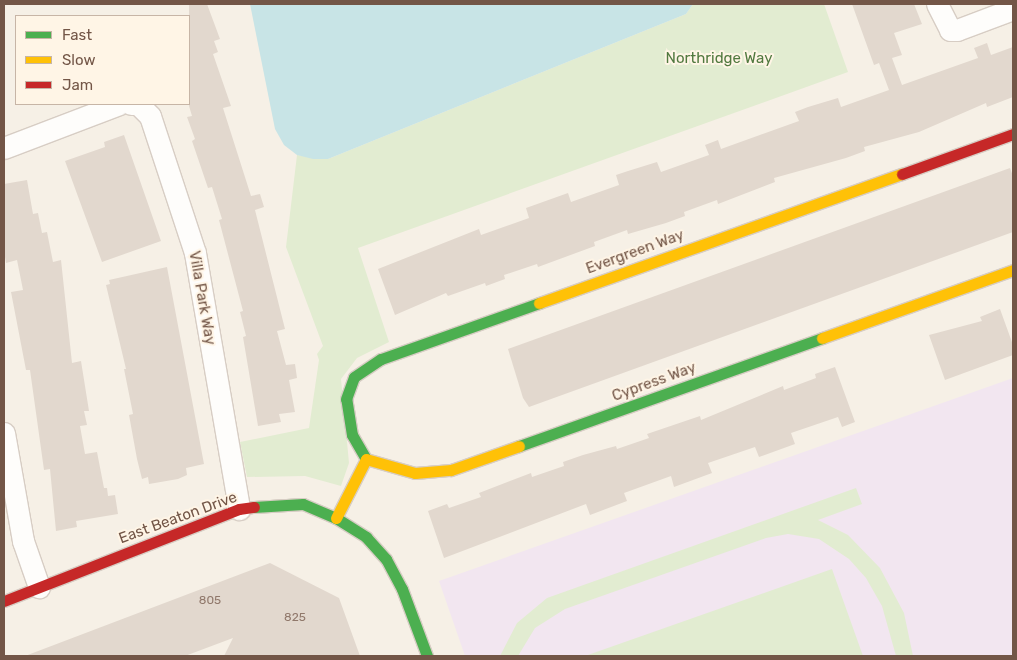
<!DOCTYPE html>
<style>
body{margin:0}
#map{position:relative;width:1017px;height:660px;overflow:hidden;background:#f6f0e6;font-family:Rubik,sans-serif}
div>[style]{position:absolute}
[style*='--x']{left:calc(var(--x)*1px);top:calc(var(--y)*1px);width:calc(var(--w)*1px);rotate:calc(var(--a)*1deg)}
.education>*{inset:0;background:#f2e6f0}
.green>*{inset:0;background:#e2ecd1}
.water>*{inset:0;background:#c8e4e6}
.building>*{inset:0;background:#e2d8ce}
.roads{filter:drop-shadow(1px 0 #d7cdc4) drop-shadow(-1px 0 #d7cdc4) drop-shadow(0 1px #d7cdc4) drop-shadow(0 -1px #d7cdc4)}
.street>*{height:21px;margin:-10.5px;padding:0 10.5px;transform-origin:10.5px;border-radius:10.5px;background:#fefdfb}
.fast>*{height:11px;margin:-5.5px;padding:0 5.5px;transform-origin:5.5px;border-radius:5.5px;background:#4caf50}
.slow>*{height:11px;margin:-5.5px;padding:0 5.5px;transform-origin:5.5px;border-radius:5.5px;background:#ffc107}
.jam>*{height:11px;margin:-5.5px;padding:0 5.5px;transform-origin:5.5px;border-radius:5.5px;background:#c62828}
span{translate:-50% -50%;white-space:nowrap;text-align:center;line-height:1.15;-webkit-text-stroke:4px #fff5e6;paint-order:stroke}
.number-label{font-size:12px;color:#90786b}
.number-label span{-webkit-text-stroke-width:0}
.park-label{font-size:15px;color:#51793f}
.street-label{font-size:15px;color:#735647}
.frame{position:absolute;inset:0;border:5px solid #735647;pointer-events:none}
.legend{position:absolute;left:15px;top:15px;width:175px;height:90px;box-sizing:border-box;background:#fff5e6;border:1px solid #c7b5a6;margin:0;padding:6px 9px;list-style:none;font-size:15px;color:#735647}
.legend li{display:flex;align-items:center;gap:10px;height:25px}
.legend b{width:25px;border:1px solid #c7b5a6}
</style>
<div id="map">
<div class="education">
<i style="clip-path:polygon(1013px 378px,1013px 656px,465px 656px,439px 581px)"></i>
</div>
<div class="green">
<i style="clip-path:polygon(693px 4px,824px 4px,848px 72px,358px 248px,389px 342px,357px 358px,341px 379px,349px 463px,341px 486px,305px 476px,247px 477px,240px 442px,309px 428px,319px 360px,317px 354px,323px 346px,286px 247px,297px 155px,328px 159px,686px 14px)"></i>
<i style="clip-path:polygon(856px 488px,862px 504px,818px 520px,848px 535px,880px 568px,904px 613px,913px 656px,896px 656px,882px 606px,866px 578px,849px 559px,819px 539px,788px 534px,766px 538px,565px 609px,535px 628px,518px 656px,500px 656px,517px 623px,547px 598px)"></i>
<i style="clip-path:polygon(832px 569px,863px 656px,585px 656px)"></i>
</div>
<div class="water">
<i style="clip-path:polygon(250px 4px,693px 4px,686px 14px,328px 159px,313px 159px,297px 155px,284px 145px,275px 129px)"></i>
</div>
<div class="building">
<i style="clip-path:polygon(189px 4px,207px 4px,220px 39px,214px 41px,218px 52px,213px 54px,231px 106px,223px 108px,251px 196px,260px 194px,264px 207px,255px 210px,285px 329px,277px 331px,286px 365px,295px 364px,297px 378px,289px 380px,295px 412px,279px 414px,281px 422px,258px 426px,243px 337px,246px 336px,240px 312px,243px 311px,219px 220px,222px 219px,212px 187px,208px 188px,192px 141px,195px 139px,187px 117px,192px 116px,189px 106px)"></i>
<i style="clip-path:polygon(852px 4px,914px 4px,922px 24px,894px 33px,902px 55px,892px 58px,902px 85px,978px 58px,974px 48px,987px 43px,991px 55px,1013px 47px,1013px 97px,987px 107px,986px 103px,919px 132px,864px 147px,865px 151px,846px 158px,774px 178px,775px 182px,718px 204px,717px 200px,684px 212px,685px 216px,666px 223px,628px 234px,627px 230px,594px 242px,595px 246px,538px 267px,537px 264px,504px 275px,505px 279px,486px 286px,485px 283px,448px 296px,446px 293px,395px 315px,378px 269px,479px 229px,481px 235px,529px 218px,526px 208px,568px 193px,571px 202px,619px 185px,616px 175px,628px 171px,657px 162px,661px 172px,709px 155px,705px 145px,718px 140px,721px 149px,799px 121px,795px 112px,808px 107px,838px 98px,841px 107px,889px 90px,879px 63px,874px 65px)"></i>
<i style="clip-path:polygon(124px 135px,161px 241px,102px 262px,65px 161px,105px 147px,104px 142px)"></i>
<i style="clip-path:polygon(1010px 168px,1013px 176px,1013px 232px,529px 407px,523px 398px,508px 349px)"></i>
<i style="clip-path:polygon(27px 180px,33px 214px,38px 213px,42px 233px,47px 232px,53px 262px,61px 260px,72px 363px,81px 361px,89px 411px,84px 411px,87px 425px,80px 426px,85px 454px,97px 452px,104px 488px,107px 488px,108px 496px,115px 495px,118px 514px,76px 521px,77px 527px,56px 531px,50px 469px,44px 470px,30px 370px,26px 370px,11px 292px,23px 290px,17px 260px,6px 263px,4px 251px,4px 184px)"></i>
<i style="clip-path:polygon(167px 267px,204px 464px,186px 468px,187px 475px,178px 479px,149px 484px,148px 477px,142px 479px,137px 459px,129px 415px,133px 414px,124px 369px,126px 369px,106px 285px,110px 284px,109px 280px)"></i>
<i style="clip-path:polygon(1000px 309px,1013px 345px,1013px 355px,945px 380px,929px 335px,982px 321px,980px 317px)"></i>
<i style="clip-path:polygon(835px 367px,855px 422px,842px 427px,838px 417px,791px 433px,795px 444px,759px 457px,755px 447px,708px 463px,712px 473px,674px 487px,671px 476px,624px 493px,627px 501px,590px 515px,586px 504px,444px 558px,428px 511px,447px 504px,449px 508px,481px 497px,479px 493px,531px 473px,532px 477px,564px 466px,563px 462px,583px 455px,616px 446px,617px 449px,649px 438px,647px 434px,700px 416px,701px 420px,783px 386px,784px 390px,816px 378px,815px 374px)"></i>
<i style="clip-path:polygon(270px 563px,339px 598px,360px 656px,224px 656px,233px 638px,185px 656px,25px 656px)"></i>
</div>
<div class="roads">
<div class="street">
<i style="--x:937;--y:4;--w:29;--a:63"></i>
<i style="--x:950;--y:30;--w:7;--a:0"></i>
<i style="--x:957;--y:30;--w:60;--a:-20.6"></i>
<i style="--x:131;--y:104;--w:7;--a:0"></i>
<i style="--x:138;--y:104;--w:17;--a:45"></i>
<i style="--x:150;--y:116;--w:144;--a:71.8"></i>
<i style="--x:195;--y:253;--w:260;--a:80.2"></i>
<i style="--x:4;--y:148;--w:123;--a:-20.9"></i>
<i style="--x:4;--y:433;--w:110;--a:80"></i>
<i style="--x:23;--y:541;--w:49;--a:70.8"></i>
</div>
<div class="fast">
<i style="--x:519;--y:446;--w:322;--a:-19.6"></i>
<i style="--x:366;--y:459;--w:28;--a:-120"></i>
<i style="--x:352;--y:435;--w:36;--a:-99"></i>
<i style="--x:346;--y:399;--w:23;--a:-70"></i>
<i style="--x:354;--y:377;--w:32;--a:-34"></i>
<i style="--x:381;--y:359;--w:168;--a:-19.5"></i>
<i style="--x:254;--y:507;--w:49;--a:-3.5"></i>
<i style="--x:303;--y:504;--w:36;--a:23"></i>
<i style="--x:336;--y:518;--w:36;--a:32"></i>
<i style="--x:366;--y:537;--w:30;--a:48"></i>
<i style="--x:386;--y:559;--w:34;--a:62"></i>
<i style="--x:402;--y:589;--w:72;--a:69.5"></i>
</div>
<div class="slow">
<i style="--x:539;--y:303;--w:385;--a:-19.6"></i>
<i style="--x:822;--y:338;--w:203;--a:-19.6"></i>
<i style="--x:336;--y:518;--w:66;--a:-63"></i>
<i style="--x:366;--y:459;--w:51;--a:15.9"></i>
<i style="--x:415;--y:473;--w:36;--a:-5"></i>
<i style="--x:451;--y:470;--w:72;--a:-19.4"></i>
</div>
<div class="jam">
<i style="--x:902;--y:174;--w:118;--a:-19.8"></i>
<i style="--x:4;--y:601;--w:252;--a:-21.4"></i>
<i style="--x:239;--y:509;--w:15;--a:-8"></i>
</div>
</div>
<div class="number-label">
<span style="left:210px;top:601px">805</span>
<span style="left:295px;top:618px">825</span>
</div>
<div class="park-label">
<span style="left:719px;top:59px">Northridge Way</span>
</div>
<div class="street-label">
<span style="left:635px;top:252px;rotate:-20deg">Evergreen Way</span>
<span style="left:202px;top:298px;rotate:80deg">Villa Park Way</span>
<span style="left:654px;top:382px;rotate:-20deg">Cypress Way</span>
<span style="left:178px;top:518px;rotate:-20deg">East Beaton Drive</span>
</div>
<div class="frame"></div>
<ul class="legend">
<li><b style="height:6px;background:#4caf50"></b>Fast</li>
<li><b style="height:6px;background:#ffc107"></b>Slow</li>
<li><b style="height:6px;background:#c62828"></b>Jam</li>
</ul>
</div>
